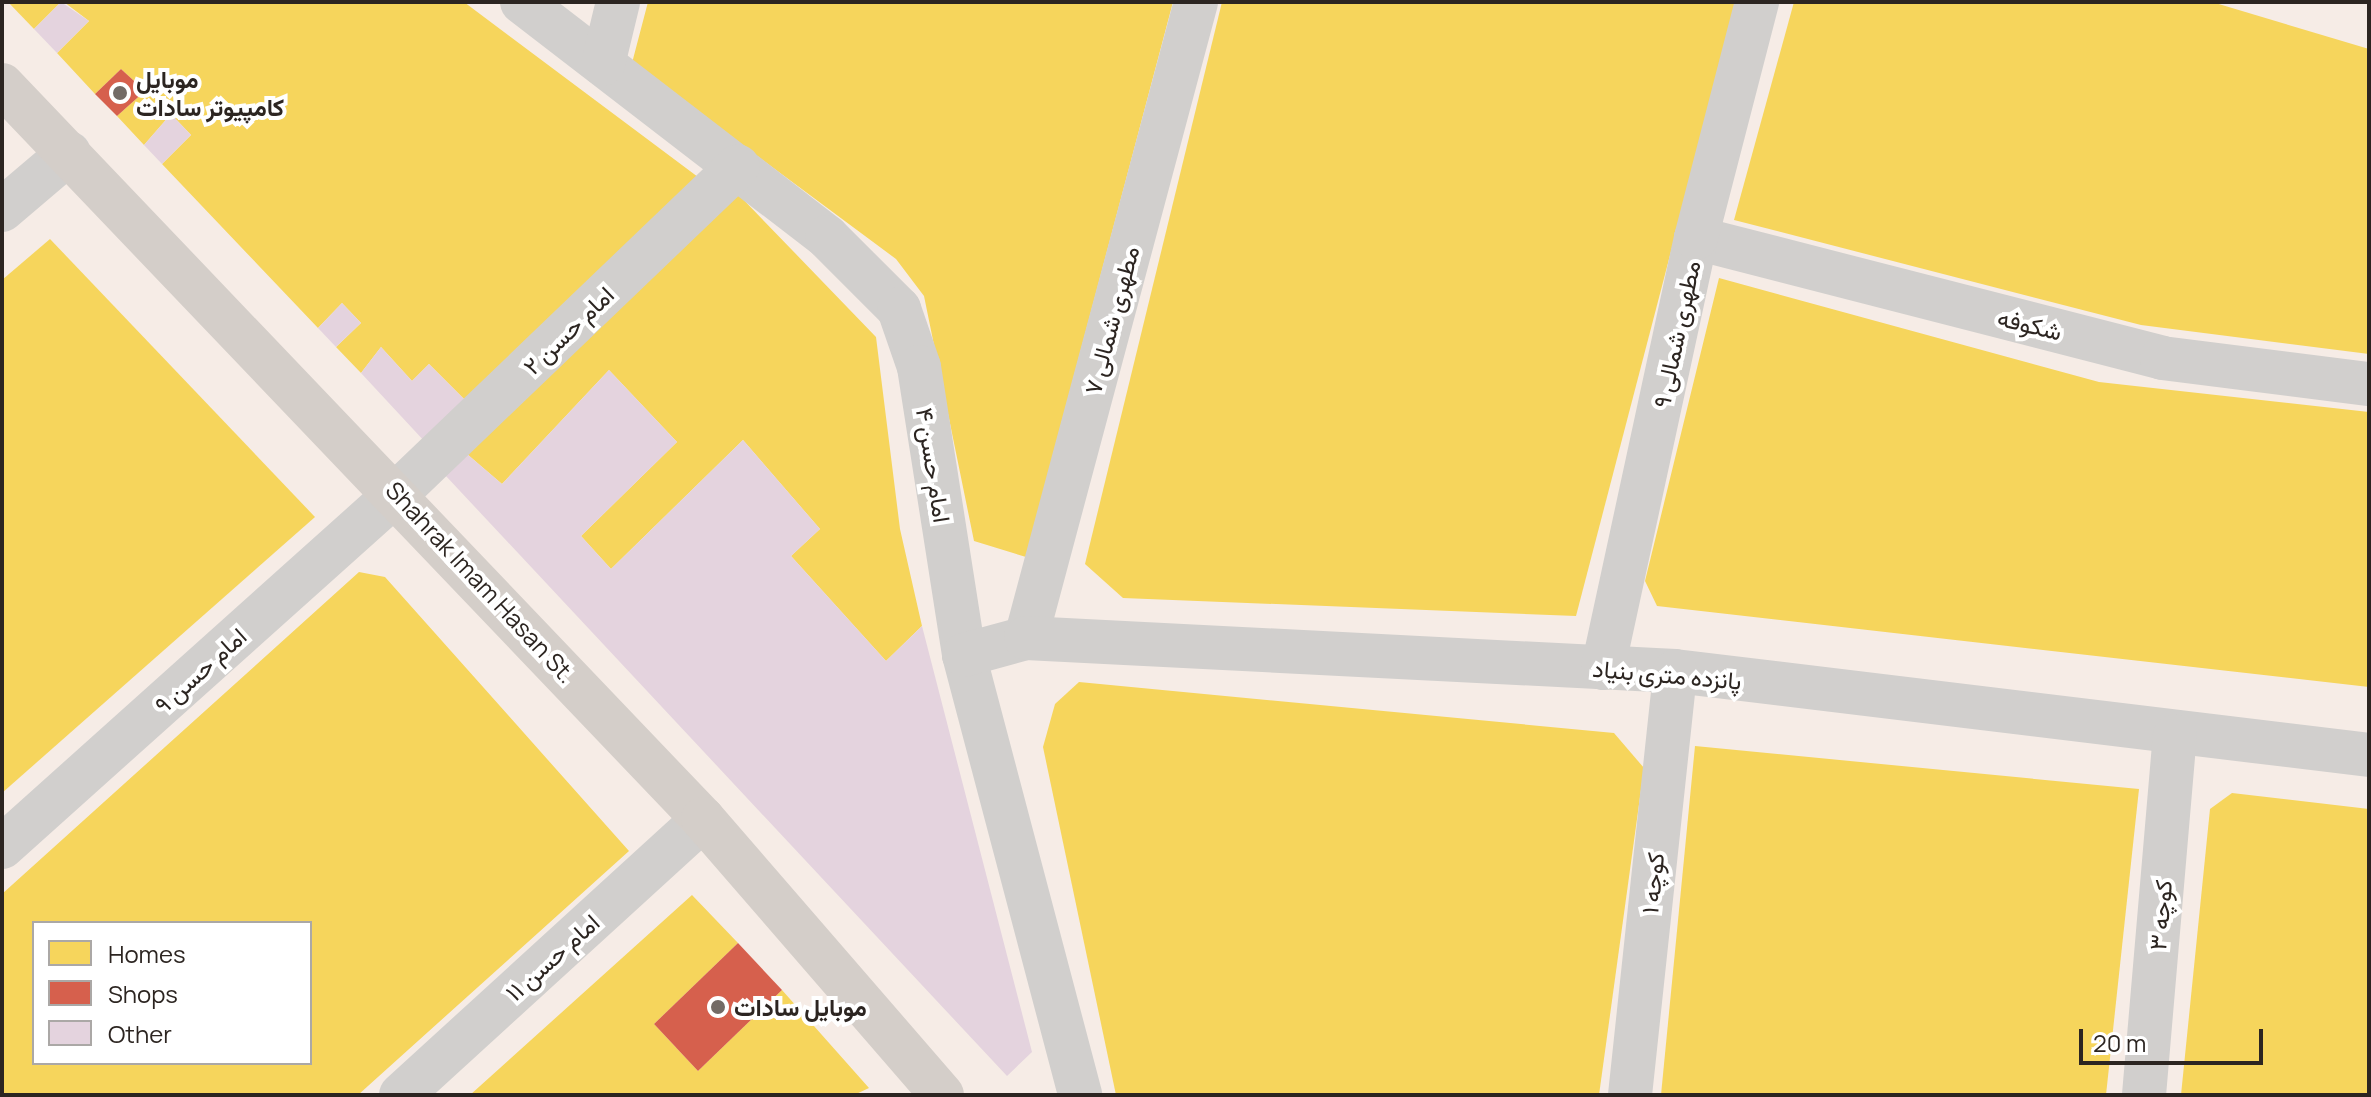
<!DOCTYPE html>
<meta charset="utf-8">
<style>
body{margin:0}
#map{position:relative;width:2371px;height:1097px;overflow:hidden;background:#f6ece6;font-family:Manrope,Vazirmatn,sans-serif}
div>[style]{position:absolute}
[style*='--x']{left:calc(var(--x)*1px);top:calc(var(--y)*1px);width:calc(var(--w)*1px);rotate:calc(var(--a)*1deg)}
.homes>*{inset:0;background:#f6d55c}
.shops>*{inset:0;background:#d6604d}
.building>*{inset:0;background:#e4d3de}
.minor>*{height:44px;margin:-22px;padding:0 22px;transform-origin:22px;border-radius:22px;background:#d1cfcd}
.major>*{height:44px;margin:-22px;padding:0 22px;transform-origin:22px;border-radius:22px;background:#d4cec9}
.dots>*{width:22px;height:22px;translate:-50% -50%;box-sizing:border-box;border:4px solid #fff;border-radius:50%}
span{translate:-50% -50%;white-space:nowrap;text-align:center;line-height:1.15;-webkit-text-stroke:8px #fff;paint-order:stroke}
.poi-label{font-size:24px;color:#2c2521;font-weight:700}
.left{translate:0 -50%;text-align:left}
.street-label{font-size:24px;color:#2c2521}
.frame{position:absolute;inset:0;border:4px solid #2c2521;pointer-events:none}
.legend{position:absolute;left:32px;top:921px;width:280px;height:144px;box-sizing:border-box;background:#fff;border:2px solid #aba8a6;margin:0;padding:10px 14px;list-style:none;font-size:24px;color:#2c2521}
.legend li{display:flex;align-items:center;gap:16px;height:40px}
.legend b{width:40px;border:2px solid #aba8a6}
.scale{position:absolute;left:2079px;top:1029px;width:184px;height:36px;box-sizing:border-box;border:4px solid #2c2521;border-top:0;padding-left:10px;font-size:24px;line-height:28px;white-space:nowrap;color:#2c2521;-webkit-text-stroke:6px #fff;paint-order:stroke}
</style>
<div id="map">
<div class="homes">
<i style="clip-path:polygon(8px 2px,61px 2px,34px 29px)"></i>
<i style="clip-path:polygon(64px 2px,464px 2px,702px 180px,469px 404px,429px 364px,412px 381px,381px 347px,361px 373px,336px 347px,361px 323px,342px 303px,318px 328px,162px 164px,191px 135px,171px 114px,144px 145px,117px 116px,145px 91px,121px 69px,95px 94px,57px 53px,89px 21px)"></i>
<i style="clip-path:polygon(648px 2px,1173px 2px,1026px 557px,974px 541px,924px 296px,896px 259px,632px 63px)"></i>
<i style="clip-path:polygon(1222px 2px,1736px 2px,1576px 616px,1123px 598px,1085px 564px)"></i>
<i style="clip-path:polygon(1794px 2px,2212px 2px,2369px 49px,2369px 354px,2141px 325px,1734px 220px)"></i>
<i style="clip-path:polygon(737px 193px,876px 337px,900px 529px,922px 626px,886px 661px,791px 556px,820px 529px,743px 440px,611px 569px,581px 536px,677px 442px,609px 370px,502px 484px,467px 454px)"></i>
<i style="clip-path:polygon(50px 239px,315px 517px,2px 793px,2px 280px)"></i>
<i style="clip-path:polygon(1719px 278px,2099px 382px,2369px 412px,2369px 687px,1657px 606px,1645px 581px)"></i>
<i style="clip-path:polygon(evenodd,359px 572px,385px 577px,629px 851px,358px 1095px,2px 1095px,2px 894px,359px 572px,34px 923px,310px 923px,310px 1063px,34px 1063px,34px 923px)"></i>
<i style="clip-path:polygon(1079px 682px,1614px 733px,1644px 768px,1599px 1095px,1116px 1095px,1043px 747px,1055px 704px)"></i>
<i style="clip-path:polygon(1695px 746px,2139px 789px,2106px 1095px,1661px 1095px)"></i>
<i style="clip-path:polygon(2232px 793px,2369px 809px,2369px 1095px,2181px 1095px,2210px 809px)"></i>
<i style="clip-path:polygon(692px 895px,738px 943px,654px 1024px,698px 1071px,782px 990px,869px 1088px,854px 1095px,470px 1095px)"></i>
</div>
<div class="shops">
<i style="clip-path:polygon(121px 69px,145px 91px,117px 116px,95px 94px)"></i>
<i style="clip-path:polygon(738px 943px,782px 990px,698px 1071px,654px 1024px)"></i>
</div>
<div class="building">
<i style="clip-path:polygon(61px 2px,89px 21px,57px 53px,34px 29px)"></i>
<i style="clip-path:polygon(171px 114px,191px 135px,162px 164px,144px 145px)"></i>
<i style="clip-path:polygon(342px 303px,361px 323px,336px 347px,318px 328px)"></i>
<i style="clip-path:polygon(381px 347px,412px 381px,429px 364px,469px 404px,426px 443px,361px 373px)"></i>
<i style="clip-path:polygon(609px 370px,677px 442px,581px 536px,611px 569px,743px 440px,820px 529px,791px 556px,886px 661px,922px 626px,1032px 1052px,1007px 1076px,445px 475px,467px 454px,502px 484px)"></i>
</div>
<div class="minor">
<i style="--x:522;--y:2;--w:385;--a:37.6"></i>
<i style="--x:827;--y:237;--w:102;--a:45"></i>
<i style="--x:899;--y:309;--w:61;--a:71"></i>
<i style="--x:919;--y:367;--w:291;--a:81.1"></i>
<i style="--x:964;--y:655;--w:455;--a:75.2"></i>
<i style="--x:603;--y:64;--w:64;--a:-76.4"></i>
<i style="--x:2;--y:210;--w:88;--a:-40.4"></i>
<i style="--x:1696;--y:238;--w:481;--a:14.4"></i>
<i style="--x:2162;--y:358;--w:209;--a:7.2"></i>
<i style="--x:1026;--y:638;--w:658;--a:-75.03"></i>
<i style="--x:964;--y:655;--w:64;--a:-15.3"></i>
<i style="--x:1026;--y:638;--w:650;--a:2.91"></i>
<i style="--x:1675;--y:671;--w:699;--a:6.9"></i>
<i style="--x:1603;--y:668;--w:440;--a:-77.8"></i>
<i style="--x:1696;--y:238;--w:244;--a:-75.5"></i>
<i style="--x:2;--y:847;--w:530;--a:-41.87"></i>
<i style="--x:397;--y:493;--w:472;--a:-43.8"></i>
<i style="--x:401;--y:1095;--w:409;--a:-42.4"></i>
<i style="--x:1630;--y:1095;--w:426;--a:-83.9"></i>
<i style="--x:2144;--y:1095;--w:360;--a:-85.1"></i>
</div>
<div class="major">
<i style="--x:2;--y:85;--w:1015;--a:46.32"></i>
<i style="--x:703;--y:819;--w:365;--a:49.1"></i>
</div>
<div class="dots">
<i style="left:120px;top:93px;background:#736b66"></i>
<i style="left:718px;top:1007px;background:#736b66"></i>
</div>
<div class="poi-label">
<span class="left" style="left:136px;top:93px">موبایل<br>کامپیوتر سادات</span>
<span class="left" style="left:734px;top:1007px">موبایل سادات</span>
</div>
<div class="street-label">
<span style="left:1111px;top:320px;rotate:-75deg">مطهری شمالی ۷</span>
<span style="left:2030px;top:324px;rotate:14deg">شکوفه</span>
<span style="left:568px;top:330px;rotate:-44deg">امام حسن ۲</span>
<span style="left:1676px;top:334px;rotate:-78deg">مطهری شمالی ۹</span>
<span style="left:934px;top:465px;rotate:81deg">امام حسن ۴</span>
<span style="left:481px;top:582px;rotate:47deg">Shahrak Imam Hasan St.</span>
<span style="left:200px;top:670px;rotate:-42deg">امام حسن ۹</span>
<span style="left:1667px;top:674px;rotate:5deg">پانزده متری بنیاد</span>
<span style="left:1652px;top:883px;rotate:-84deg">کوچه ۱</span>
<span style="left:2160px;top:915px;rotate:-85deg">کوچه ۳</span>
<span style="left:552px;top:957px;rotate:-42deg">امام حسن ۱۱</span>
</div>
<div class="frame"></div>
<ul class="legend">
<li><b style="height:22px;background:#f6d55c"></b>Homes</li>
<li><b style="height:22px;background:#d6604d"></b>Shops</li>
<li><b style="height:22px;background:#e4d3de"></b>Other</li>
</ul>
<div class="scale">20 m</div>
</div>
